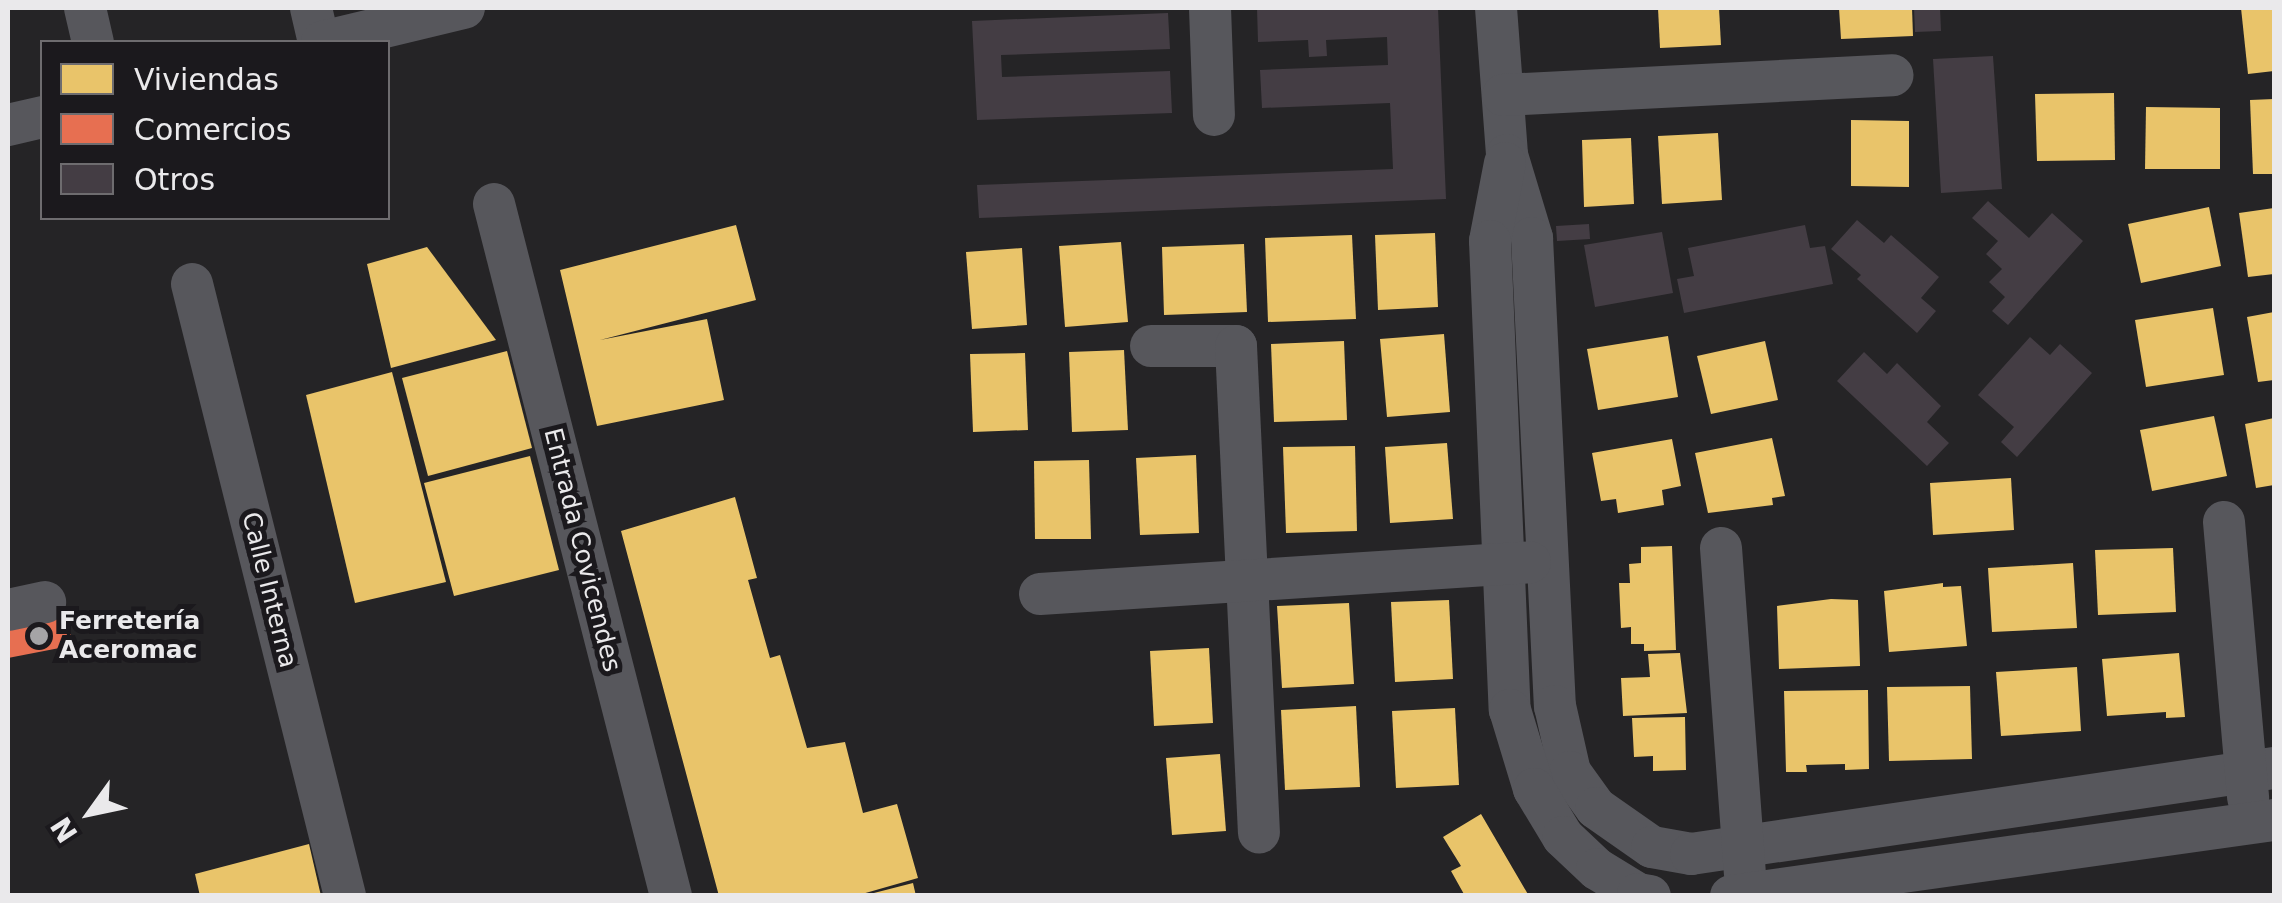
<!DOCTYPE html>
<meta charset="utf-8">
<style>
body{margin:0}
#map{position:relative;width:2282px;height:903px;overflow:hidden;background:#252426;font-family:"DejaVu Sans",sans-serif}
div>[style]{position:absolute}
[style*='--x']{left:calc(var(--x)*1px);top:calc(var(--y)*1px);width:calc(var(--w)*1px);rotate:calc(var(--a)*1deg)}
.homes>*{inset:0;background:#e9c46a}
.shops>*{inset:0;background:#e76f51}
.building>*{inset:0;background:#443d44}
.minor>*{height:42px;margin:-21px;padding:0 21px;transform-origin:21px;border-radius:21px;background:#57575c}
.dots>*{width:28px;height:28px;translate:-50% -50%;box-sizing:border-box;border:5px solid #1b191d;border-radius:50%}
span{translate:-50% -50%;white-space:nowrap;text-align:center;line-height:1.15;-webkit-text-stroke:10px #1b191d;paint-order:stroke}
.street-label{font-size:25px;color:#eae9eb}
.poi-label{font-size:25px;color:#eae9eb;font-weight:700}
.left{translate:0 -50%;text-align:left}
.frame{position:absolute;inset:0;border:10px solid #eae9eb;pointer-events:none}
.legend{position:absolute;left:40px;top:40px;width:350px;height:180px;box-sizing:border-box;background:#1b191d;border:2px solid #6e6c6f;margin:0;padding:12px 18px;list-style:none;font-size:30px;color:#eae9eb}
.legend li{display:flex;align-items:center;gap:20px;height:50px}
.legend b{width:50px;border:2px solid #6e6c6f}
.north{position:absolute;left:40px;top:763px;width:100px;height:100px;-webkit-text-stroke:8px #1b191d;paint-order:stroke;rotate:237deg;font-size:28px;font-weight:700;line-height:40px;text-align:center;color:#eae9eb}
.north::after{content:'';display:block;margin:auto;width:35px;height:45px;background:#eae9eb;clip-path:polygon(50% 0,100% 100%,50% 72%,0 100%)}
</style>
<div id="map">
<div class="homes">
<i style="clip-path:polygon(1658px 8px,1719px 8px,1721px 45px,1660px 48px)"></i>
<i style="clip-path:polygon(1839px 8px,1912px 8px,1913px 36px,1841px 39px)"></i>
<i style="clip-path:polygon(2241px 8px,2274px 8px,2274px 71px,2248px 74px)"></i>
<i style="clip-path:polygon(2114px 93px,2115px 160px,2037px 161px,2035px 94px)"></i>
<i style="clip-path:polygon(2274px 99px,2274px 174px,2253px 174px,2250px 100px)"></i>
<i style="clip-path:polygon(2146px 107px,2220px 108px,2220px 169px,2145px 169px)"></i>
<i style="clip-path:polygon(1851px 120px,1909px 121px,1909px 187px,1851px 186px)"></i>
<i style="clip-path:polygon(1718px 133px,1722px 200px,1662px 204px,1658px 136px)"></i>
<i style="clip-path:polygon(1631px 138px,1634px 204px,1584px 207px,1582px 140px)"></i>
<i style="clip-path:polygon(2209px 207px,2221px 266px,2141px 283px,2128px 224px)"></i>
<i style="clip-path:polygon(2274px 208px,2274px 274px,2248px 277px,2239px 213px)"></i>
<i style="clip-path:polygon(736px 225px,756px 300px,600px 340px,707px 319px,724px 400px,597px 426px,560px 270px)"></i>
<i style="clip-path:polygon(1435px 233px,1438px 307px,1378px 310px,1375px 235px)"></i>
<i style="clip-path:polygon(1352px 235px,1356px 319px,1268px 322px,1265px 238px)"></i>
<i style="clip-path:polygon(1121px 242px,1128px 322px,1065px 327px,1059px 246px)"></i>
<i style="clip-path:polygon(1244px 244px,1247px 312px,1164px 315px,1162px 247px)"></i>
<i style="clip-path:polygon(427px 247px,496px 340px,391px 368px,367px 264px)"></i>
<i style="clip-path:polygon(1022px 248px,1027px 325px,972px 329px,966px 252px)"></i>
<i style="clip-path:polygon(2213px 308px,2224px 375px,2146px 387px,2135px 320px)"></i>
<i style="clip-path:polygon(2274px 312px,2274px 380px,2258px 382px,2247px 317px)"></i>
<i style="clip-path:polygon(1444px 334px,1450px 412px,1387px 417px,1380px 339px)"></i>
<i style="clip-path:polygon(1668px 336px,1678px 397px,1598px 410px,1587px 349px)"></i>
<i style="clip-path:polygon(1344px 341px,1347px 420px,1274px 422px,1271px 344px)"></i>
<i style="clip-path:polygon(1765px 341px,1778px 400px,1711px 414px,1697px 356px)"></i>
<i style="clip-path:polygon(1124px 350px,1128px 430px,1072px 432px,1069px 352px)"></i>
<i style="clip-path:polygon(507px 351px,532px 448px,428px 476px,402px 378px)"></i>
<i style="clip-path:polygon(1025px 353px,1028px 430px,973px 432px,970px 354px)"></i>
<i style="clip-path:polygon(392px 372px,446px 582px,355px 603px,306px 395px)"></i>
<i style="clip-path:polygon(2214px 416px,2227px 476px,2152px 491px,2140px 430px)"></i>
<i style="clip-path:polygon(2274px 418px,2274px 485px,2256px 488px,2245px 424px)"></i>
<i style="clip-path:polygon(1772px 438px,1785px 496px,1772px 498px,1773px 505px,1708px 513px,1695px 453px)"></i>
<i style="clip-path:polygon(1672px 439px,1681px 486px,1662px 490px,1664px 505px,1618px 513px,1616px 499px,1601px 501px,1592px 453px)"></i>
<i style="clip-path:polygon(1447px 443px,1453px 519px,1390px 523px,1385px 447px)"></i>
<i style="clip-path:polygon(1355px 446px,1357px 531px,1286px 533px,1283px 447px)"></i>
<i style="clip-path:polygon(1196px 455px,1199px 533px,1140px 535px,1136px 458px)"></i>
<i style="clip-path:polygon(530px 456px,559px 570px,454px 596px,424px 483px)"></i>
<i style="clip-path:polygon(1089px 460px,1091px 539px,1035px 539px,1034px 461px)"></i>
<i style="clip-path:polygon(2011px 478px,2014px 530px,1933px 535px,1930px 483px)"></i>
<i style="clip-path:polygon(735px 497px,757px 578px,748px 580px,770px 658px,780px 655px,807px 748px,845px 742px,863px 813px,897px 804px,918px 878px,855px 896px,719px 896px,621px 531px)"></i>
<i style="clip-path:polygon(1672px 546px,1676px 650px,1644px 651px,1644px 644px,1631px 644px,1631px 627px,1621px 628px,1619px 583px,1630px 583px,1629px 564px,1641px 563px,1641px 547px)"></i>
<i style="clip-path:polygon(2173px 548px,2176px 612px,2098px 615px,2095px 550px)"></i>
<i style="clip-path:polygon(2073px 563px,2077px 628px,1992px 632px,1988px 568px)"></i>
<i style="clip-path:polygon(1943px 583px,1943px 587px,1961px 586px,1967px 646px,1889px 652px,1884px 591px)"></i>
<i style="clip-path:polygon(1831px 599px,1858px 600px,1860px 666px,1779px 669px,1777px 606px)"></i>
<i style="clip-path:polygon(1449px 600px,1453px 679px,1395px 682px,1391px 602px)"></i>
<i style="clip-path:polygon(1349px 603px,1354px 684px,1282px 688px,1277px 606px)"></i>
<i style="clip-path:polygon(1209px 648px,1213px 723px,1154px 726px,1150px 651px)"></i>
<i style="clip-path:polygon(1680px 653px,1687px 713px,1623px 716px,1621px 678px,1650px 677px,1648px 654px)"></i>
<i style="clip-path:polygon(2179px 653px,2185px 717px,2166px 718px,2166px 712px,2107px 716px,2102px 659px)"></i>
<i style="clip-path:polygon(2077px 667px,2081px 731px,2001px 736px,1996px 672px)"></i>
<i style="clip-path:polygon(1970px 686px,1972px 759px,1889px 761px,1887px 687px)"></i>
<i style="clip-path:polygon(1868px 690px,1869px 769px,1845px 770px,1845px 764px,1806px 765px,1807px 772px,1786px 772px,1784px 691px)"></i>
<i style="clip-path:polygon(1356px 706px,1360px 787px,1285px 790px,1281px 710px)"></i>
<i style="clip-path:polygon(1455px 708px,1459px 785px,1396px 788px,1392px 711px)"></i>
<i style="clip-path:polygon(1685px 717px,1686px 770px,1653px 771px,1653px 756px,1634px 757px,1632px 718px)"></i>
<i style="clip-path:polygon(1220px 754px,1226px 831px,1172px 835px,1166px 758px)"></i>
<i style="clip-path:polygon(1481px 814px,1529px 896px,1465px 896px,1451px 871px,1461px 866px,1443px 837px)"></i>
<i style="clip-path:polygon(309px 844px,321px 896px,200px 896px,195px 874px)"></i>
<i style="clip-path:polygon(913px 883px,916px 896px,870px 896px,870px 894px)"></i>
</div>
<div class="shops">
<i style="clip-path:polygon(64px 617px,75px 645px,8px 658px,8px 626px)"></i>
</div>
<div class="building">
<i style="clip-path:polygon(1257px 8px,1438px 8px,1446px 199px,979px 218px,977px 185px,1393px 169px,1390px 103px,1262px 108px,1260px 70px,1388px 65px,1387px 37px,1326px 40px,1327px 56px,1309px 57px,1308px 40px,1258px 42px)"></i>
<i style="clip-path:polygon(1914px 8px,1940px 8px,1941px 31px,1915px 32px)"></i>
<i style="clip-path:polygon(1168px 13px,1170px 49px,1001px 55px,1002px 77px,1170px 71px,1172px 113px,977px 120px,972px 21px)"></i>
<i style="clip-path:polygon(1993px 56px,2002px 189px,1941px 193px,1933px 59px)"></i>
<i style="clip-path:polygon(1988px 201px,2029px 238px,2052px 213px,2083px 241px,2008px 325px,1992px 311px,2005px 297px,1989px 282px,2002px 269px,1986px 254px,1998px 241px,1972px 218px)"></i>
<i style="clip-path:polygon(1857px 220px,1884px 243px,1891px 235px,1939px 277px,1921px 298px,1936px 311px,1917px 333px,1857px 279px,1861px 275px,1831px 249px)"></i>
<i style="clip-path:polygon(1589px 224px,1590px 239px,1557px 241px,1556px 226px)"></i>
<i style="clip-path:polygon(1805px 225px,1810px 248px,1825px 246px,1833px 284px,1684px 313px,1677px 279px,1694px 276px,1688px 248px)"></i>
<i style="clip-path:polygon(1662px 232px,1673px 293px,1595px 307px,1584px 245px)"></i>
<i style="clip-path:polygon(2030px 337px,2050px 355px,2060px 344px,2092px 373px,2017px 457px,2001px 442px,2014px 427px,1978px 395px)"></i>
<i style="clip-path:polygon(1864px 352px,1887px 374px,1897px 363px,1941px 406px,1927px 422px,1949px 443px,1927px 466px,1837px 381px)"></i>
</div>
<div class="minor">
<i style="--x:85;--y:8;--w:35;--a:77"></i>
<i style="--x:311;--y:8;--w:35;--a:77"></i>
<i style="--x:1210;--y:8;--w:107;--a:87.9"></i>
<i style="--x:1496;--y:8;--w:147;--a:85.7"></i>
<i style="--x:1507;--y:155;--w:87;--a:73.2"></i>
<i style="--x:1532;--y:238;--w:469;--a:87.2"></i>
<i style="--x:1555;--y:706;--w:68;--a:77.2"></i>
<i style="--x:1570;--y:772;--w:44;--a:54.2"></i>
<i style="--x:1596;--y:808;--w:68;--a:34.9"></i>
<i style="--x:1652;--y:847;--w:40;--a:10"></i>
<i style="--x:1691;--y:854;--w:589;--a:-8.39"></i>
<i style="--x:322;--y:42;--w:146;--a:-13.5"></i>
<i style="--x:1503;--y:95;--w:390;--a:-2.9"></i>
<i style="--x:8;--y:125;--w:35;--a:-13"></i>
<i style="--x:1505;--y:163;--w:79;--a:100.9"></i>
<i style="--x:1490;--y:241;--w:469;--a:87.6"></i>
<i style="--x:1510;--y:710;--w:83;--a:73.1"></i>
<i style="--x:1534;--y:789;--w:56;--a:58.9"></i>
<i style="--x:1563;--y:837;--w:47;--a:43.3"></i>
<i style="--x:1597;--y:869;--w:48;--a:31.4"></i>
<i style="--x:1638;--y:894;--w:12;--a:9"></i>
<i style="--x:494;--y:204;--w:714;--a:75.65"></i>
<i style="--x:192;--y:284;--w:631;--a:75.96"></i>
<i style="--x:1151;--y:346;--w:85;--a:0"></i>
<i style="--x:1236;--y:346;--w:487;--a:87.3"></i>
<i style="--x:2224;--y:522;--w:277;--a:85"></i>
<i style="--x:1721;--y:548;--w:326;--a:85.8"></i>
<i style="--x:1040;--y:594;--w:491;--a:-3.7"></i>
<i style="--x:8;--y:610;--w:38;--a:-12"></i>
<i style="--x:1731;--y:896;--w:548;--a:-7.97"></i>
</div>
<div class="dots">
<i style="left:39px;top:636px;background:#a5a4a6"></i>
</div>
<div class="street-label">
<span style="left:582px;top:550px;rotate:76deg">Entrada Covicendes</span>
<span style="left:269px;top:590px;rotate:76deg">Calle Interna</span>
</div>
<div class="poi-label">
<span class="left" style="left:59px;top:636px">Ferretería<br>Aceromac</span>
</div>
<div class="frame"></div>
<ul class="legend">
<li><b style="height:28px;background:#e9c46a"></b>Viviendas</li>
<li><b style="height:28px;background:#e76f51"></b>Comercios</li>
<li><b style="height:28px;background:#443d44"></b>Otros</li>
</ul>
<div class="north">N</div>
</div>
